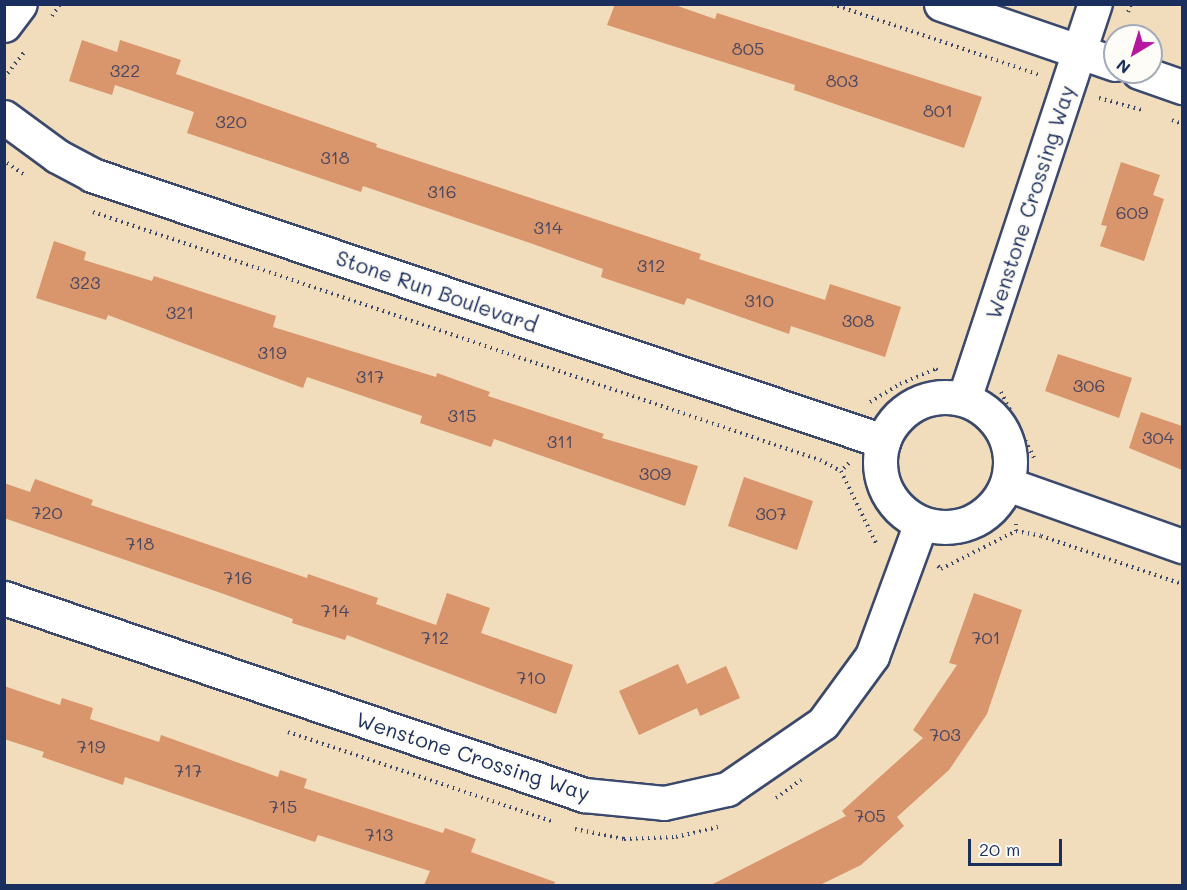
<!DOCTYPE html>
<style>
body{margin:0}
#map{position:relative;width:1187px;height:890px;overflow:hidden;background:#f1ddbc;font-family:Mali,sans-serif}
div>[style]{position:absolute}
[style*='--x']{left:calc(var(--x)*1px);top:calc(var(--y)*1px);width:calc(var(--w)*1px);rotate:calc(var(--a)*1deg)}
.building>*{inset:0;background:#d9956b}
.path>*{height:4px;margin-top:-2px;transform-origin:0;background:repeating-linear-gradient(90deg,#3b496c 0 1.5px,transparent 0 6px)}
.roads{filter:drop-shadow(2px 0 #3b496c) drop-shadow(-2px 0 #3b496c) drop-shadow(0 2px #3b496c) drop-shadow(0 -2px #3b496c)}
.street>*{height:33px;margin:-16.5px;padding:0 16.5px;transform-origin:16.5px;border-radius:16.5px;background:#fff}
.street>.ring{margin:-16.5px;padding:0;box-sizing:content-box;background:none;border:33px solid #fff;border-radius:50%}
span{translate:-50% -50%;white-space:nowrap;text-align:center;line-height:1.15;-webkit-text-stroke:5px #fdfcf7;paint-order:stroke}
.number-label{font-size:18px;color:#4a4861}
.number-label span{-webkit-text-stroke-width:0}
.street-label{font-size:21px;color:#1b2f5e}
.frame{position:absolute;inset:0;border:6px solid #1b2f5e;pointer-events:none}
.north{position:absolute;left:1103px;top:24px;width:60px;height:60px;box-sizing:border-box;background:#fdfcf7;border:2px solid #a3aaba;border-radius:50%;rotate:218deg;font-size:16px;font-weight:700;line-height:24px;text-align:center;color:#1b2f5e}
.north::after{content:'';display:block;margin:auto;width:21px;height:27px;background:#b5179e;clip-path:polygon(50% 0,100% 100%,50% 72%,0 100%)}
.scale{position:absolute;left:968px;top:839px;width:94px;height:27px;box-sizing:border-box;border:3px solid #1b2f5e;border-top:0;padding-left:8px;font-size:18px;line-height:21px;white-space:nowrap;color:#1b2f5e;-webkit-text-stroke:4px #fdfcf7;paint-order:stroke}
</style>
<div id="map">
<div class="building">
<i style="clip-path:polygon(615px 4px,672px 4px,715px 19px,717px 13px,982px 97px,964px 148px,794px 90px,795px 85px,607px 25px)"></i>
<i style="clip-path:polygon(82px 40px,117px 52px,120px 40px,181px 60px,176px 74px,377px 144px,376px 147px,701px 254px,699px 259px,825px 300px,830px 284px,901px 307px,885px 357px,791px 326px,789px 334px,687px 298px,684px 305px,601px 277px,603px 269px,530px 243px,363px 186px,361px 192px,187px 133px,194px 112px,115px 85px,112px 95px,69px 81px)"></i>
<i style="clip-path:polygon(1121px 162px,1160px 175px,1153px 195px,1164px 199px,1144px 261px,1100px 246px,1107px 226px,1101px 225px)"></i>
<i style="clip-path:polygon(54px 241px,86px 252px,84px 260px,152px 281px,154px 276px,276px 316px,273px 327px,436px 377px,437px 373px,490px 392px,488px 396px,604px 434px,602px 438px,698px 466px,685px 506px,494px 439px,491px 447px,420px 423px,422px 416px,307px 377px,303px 388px,108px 315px,106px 320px,36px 298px)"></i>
<i style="clip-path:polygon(1058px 354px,1132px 378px,1119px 418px,1045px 391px)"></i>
<i style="clip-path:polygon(1141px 412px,1182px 426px,1182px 470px,1129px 448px)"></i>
<i style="clip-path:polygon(744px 477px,813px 501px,797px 550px,728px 526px)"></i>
<i style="clip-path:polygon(35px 479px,93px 500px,91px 505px,307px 578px,308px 574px,378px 598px,376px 604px,436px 625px,447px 593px,490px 608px,481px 633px,573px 665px,556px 714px,347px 635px,345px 640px,292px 623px,293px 619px,221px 593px,4px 518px,4px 483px,30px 492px)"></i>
<i style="clip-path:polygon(974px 593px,1022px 610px,987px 714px,949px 770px,897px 817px,904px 826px,861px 865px,820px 885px,711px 885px,846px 816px,842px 811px,923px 738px,913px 730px,957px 665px,949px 663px)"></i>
<i style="clip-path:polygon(678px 664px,687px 684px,726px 666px,740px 698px,700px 716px,697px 708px,639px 735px,619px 691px)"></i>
<i style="clip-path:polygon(4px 686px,60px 705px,62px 698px,93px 708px,90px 719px,159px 742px,161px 735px,278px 777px,280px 770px,307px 779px,304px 788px,443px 833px,445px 828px,476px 839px,471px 852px,555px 882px,554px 885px,424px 885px,430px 871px,318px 835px,315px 842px,125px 777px,123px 785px,42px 757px,44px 752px,4px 739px)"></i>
</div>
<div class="path">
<i style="--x:832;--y:4;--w:219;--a:18.9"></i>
<i style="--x:1128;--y:12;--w:9;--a:-69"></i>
<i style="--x:52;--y:16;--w:14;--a:-56"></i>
<i style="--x:4;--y:78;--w:34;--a:-52"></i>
<i style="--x:1099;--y:98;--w:45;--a:15.6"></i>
<i style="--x:1172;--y:120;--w:11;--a:22"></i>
<i style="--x:7;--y:163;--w:23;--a:34"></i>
<i style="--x:93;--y:212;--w:768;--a:18.84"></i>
<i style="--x:820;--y:460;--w:24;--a:28"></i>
<i style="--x:1001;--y:392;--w:76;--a:63.4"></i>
<i style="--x:870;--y:402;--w:35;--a:-31"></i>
<i style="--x:900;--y:384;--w:39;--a:-23"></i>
<i style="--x:936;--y:369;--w:5;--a:37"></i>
<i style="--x:849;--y:463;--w:11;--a:135"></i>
<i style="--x:841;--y:471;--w:82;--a:64.1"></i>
<i style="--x:1016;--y:531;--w:25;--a:11"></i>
<i style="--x:1041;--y:536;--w:149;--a:18.8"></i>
<i style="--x:938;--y:566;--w:4;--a:45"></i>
<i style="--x:941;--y:569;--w:84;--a:-26.9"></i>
<i style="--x:1016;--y:531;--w:12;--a:-90"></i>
<i style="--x:288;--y:732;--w:281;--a:18.7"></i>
<i style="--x:776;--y:798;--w:31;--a:-36"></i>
<i style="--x:575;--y:829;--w:50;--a:11.5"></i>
<i style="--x:624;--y:839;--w:52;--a:-2.2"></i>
<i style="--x:676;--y:837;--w:43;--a:-13.4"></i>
</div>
<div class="roads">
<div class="street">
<i style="--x:941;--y:4;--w:184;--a:19"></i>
<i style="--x:4;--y:25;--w:26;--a:-53"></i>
<i style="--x:1139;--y:72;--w:46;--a:19.2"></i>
<i style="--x:4;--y:117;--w:66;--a:36.3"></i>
<i style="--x:57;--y:156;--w:40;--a:28"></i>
<i style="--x:92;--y:175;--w:835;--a:18.59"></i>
<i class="ring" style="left:880px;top:397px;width:97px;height:97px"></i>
<i style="--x:964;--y:399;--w:416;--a:-71.7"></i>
<i style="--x:1007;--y:484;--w:186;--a:19.5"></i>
<i style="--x:4;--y:598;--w:613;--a:18.76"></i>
<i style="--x:584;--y:795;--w:80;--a:5.7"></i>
<i style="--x:664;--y:803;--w:65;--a:-12.5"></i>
<i style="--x:727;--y:789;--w:116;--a:-34.5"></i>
<i style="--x:823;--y:723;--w:83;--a:-53.8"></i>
<i style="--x:872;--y:656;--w:142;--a:-69.8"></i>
</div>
</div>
<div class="number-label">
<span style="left:748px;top:48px">805</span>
<span style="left:125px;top:70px">322</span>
<span style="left:842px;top:80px">803</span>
<span style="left:938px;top:110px">801</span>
<span style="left:231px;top:121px">320</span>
<span style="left:335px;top:157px">318</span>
<span style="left:442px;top:191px">316</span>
<span style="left:1132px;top:212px">609</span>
<span style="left:548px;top:227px">314</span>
<span style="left:651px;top:265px">312</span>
<span style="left:85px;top:282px">323</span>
<span style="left:759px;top:300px">310</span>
<span style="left:180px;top:312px">321</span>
<span style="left:858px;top:320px">308</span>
<span style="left:272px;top:352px">319</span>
<span style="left:370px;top:376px">317</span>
<span style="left:1089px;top:385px">306</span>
<span style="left:462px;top:415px">315</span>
<span style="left:1158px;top:437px">304</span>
<span style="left:560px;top:441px">311</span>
<span style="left:655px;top:473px">309</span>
<span style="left:47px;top:512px">720</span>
<span style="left:771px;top:513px">307</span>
<span style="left:140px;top:543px">718</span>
<span style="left:238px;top:577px">716</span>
<span style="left:335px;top:610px">714</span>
<span style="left:435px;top:637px">712</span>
<span style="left:986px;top:637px">701</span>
<span style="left:531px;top:677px">710</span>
<span style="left:945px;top:734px">703</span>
<span style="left:91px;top:746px">719</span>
<span style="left:188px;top:770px">717</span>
<span style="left:283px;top:806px">715</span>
<span style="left:870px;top:815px">705</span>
<span style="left:379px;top:834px">713</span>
</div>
<div class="street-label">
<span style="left:1030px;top:202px;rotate:-72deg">Wenstone Crossing Way</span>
<span style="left:437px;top:291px;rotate:19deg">Stone Run Boulevard</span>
<span style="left:473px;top:756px;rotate:18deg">Wenstone Crossing Way</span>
</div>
<div class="frame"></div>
<div class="north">N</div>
<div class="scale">20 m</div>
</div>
